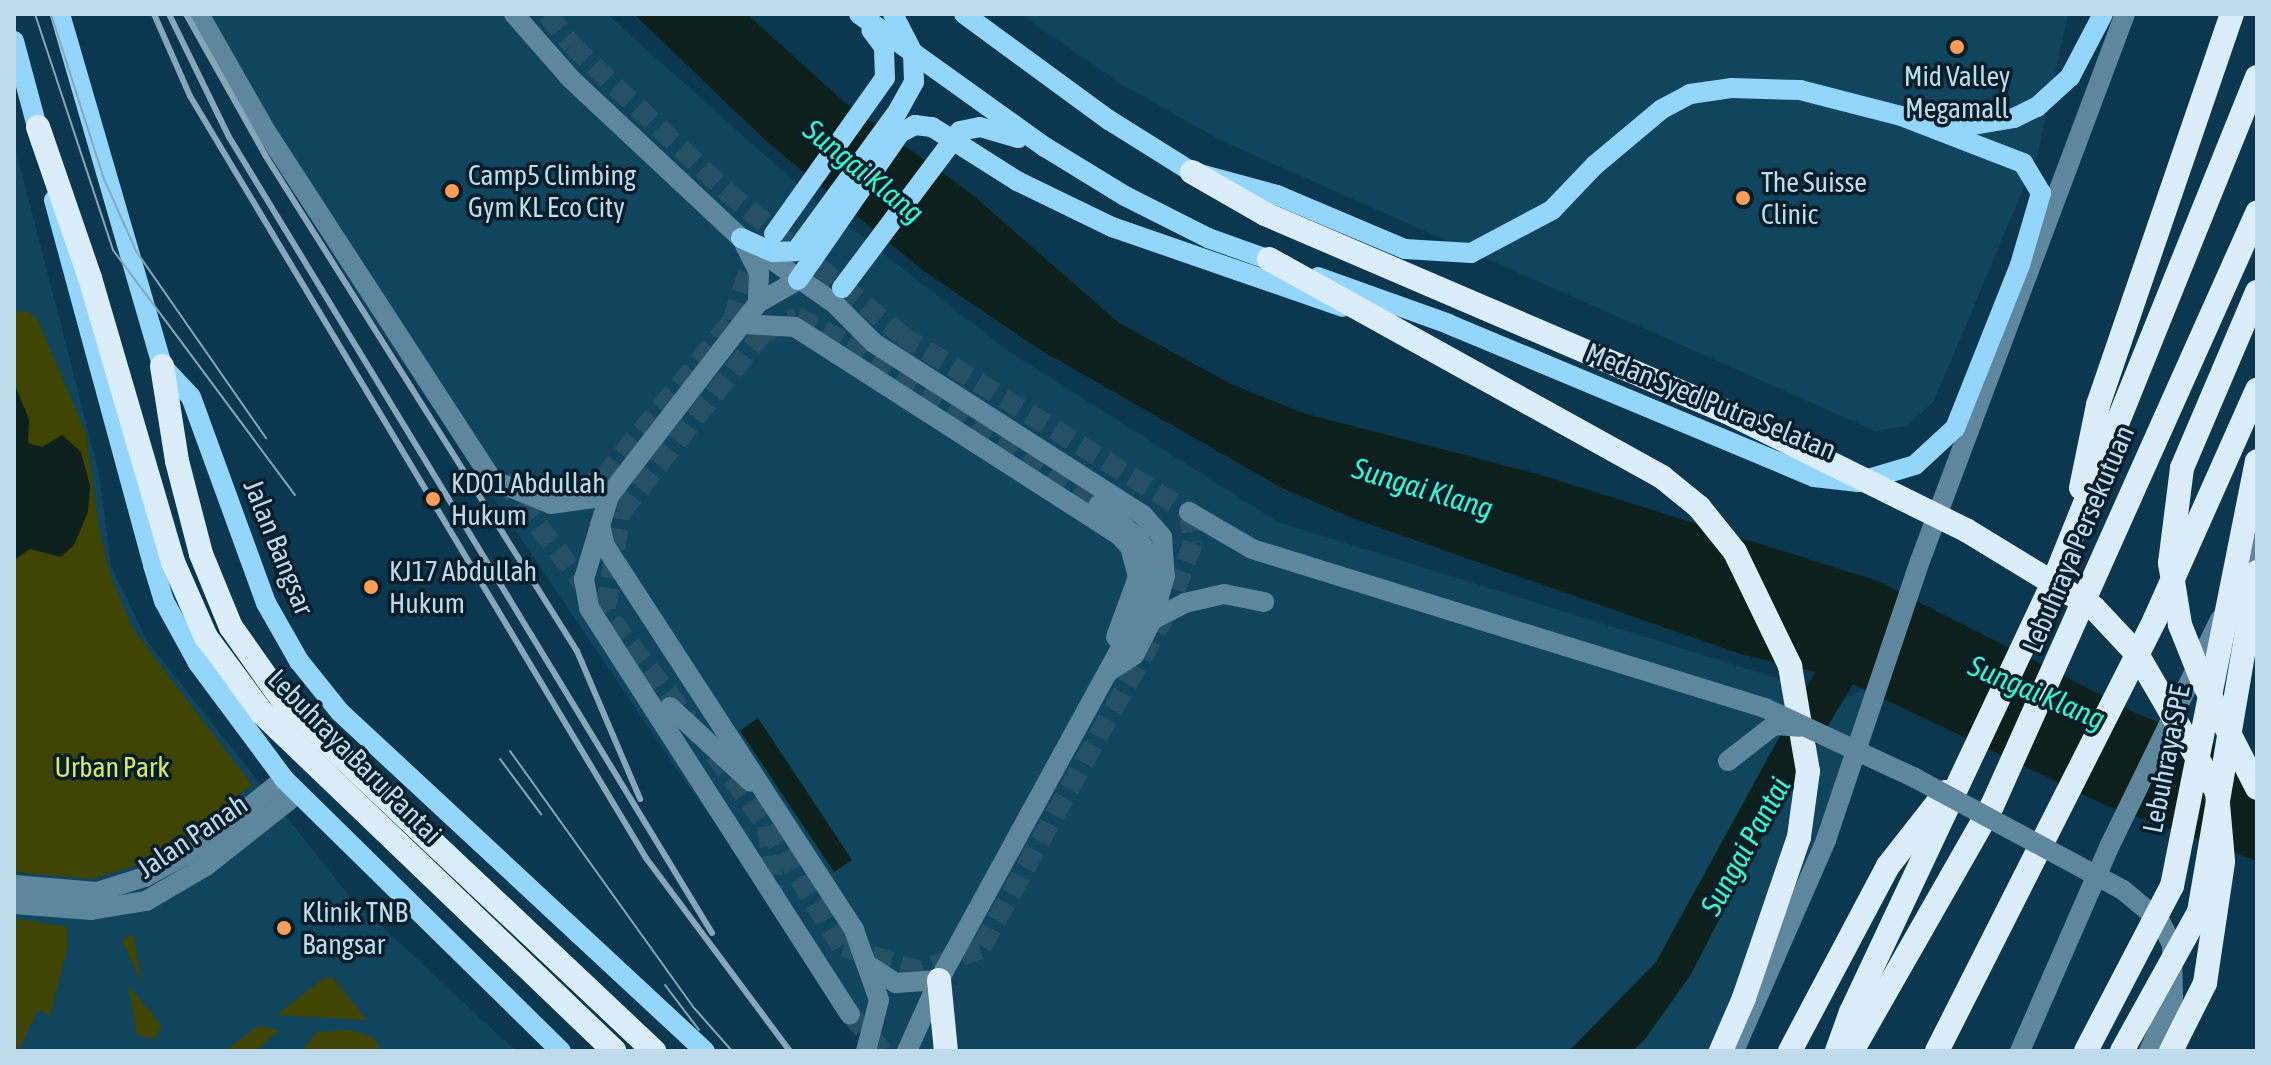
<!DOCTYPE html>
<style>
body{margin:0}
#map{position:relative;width:2271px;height:1065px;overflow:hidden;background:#0b384e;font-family:"Asap Condensed",sans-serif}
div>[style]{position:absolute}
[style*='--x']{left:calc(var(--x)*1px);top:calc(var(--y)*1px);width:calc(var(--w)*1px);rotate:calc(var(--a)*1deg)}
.built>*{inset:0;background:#11455e}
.green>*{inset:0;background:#3f4401}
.water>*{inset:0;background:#0e201b}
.minor-tunnel>*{height:20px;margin-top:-10px;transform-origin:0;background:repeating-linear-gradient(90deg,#265066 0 20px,transparent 0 30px)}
.minor>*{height:20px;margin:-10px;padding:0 10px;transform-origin:10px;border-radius:10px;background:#5e869d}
.major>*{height:20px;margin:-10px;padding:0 10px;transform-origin:10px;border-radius:10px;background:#94d5fb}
.highway>*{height:24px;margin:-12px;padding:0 12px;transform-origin:12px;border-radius:12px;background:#daedf8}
.tram>*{height:2px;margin:-1px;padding:0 1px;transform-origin:1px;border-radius:1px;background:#86a7ba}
.rail>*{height:6px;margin:-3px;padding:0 3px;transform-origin:3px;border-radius:3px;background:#86a7ba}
.minor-bridge>*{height:20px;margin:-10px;padding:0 10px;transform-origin:10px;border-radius:10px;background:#5e869d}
.major-bridge>*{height:20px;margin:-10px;padding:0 10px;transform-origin:10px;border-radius:10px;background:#94d5fb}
.highway-bridge>*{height:24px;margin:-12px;padding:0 12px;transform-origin:12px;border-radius:12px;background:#daedf8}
.dots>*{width:22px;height:22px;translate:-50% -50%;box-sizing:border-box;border:4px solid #061e2a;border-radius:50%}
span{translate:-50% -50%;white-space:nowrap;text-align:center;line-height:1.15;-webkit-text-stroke:7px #061e2a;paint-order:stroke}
.poi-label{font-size:28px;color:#bedaeb}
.left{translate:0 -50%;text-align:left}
.street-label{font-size:28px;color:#bedaeb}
.park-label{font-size:28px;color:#dbe866}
.water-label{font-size:30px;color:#38f4cd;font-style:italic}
.frame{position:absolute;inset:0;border:16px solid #bedaeb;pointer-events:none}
</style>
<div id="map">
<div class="built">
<i style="clip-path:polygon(190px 14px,607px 14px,815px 200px,1008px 351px,1278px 522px,1844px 699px,1875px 683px,1826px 840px,1710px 1051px,880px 1051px,682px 777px,372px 318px,253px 127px)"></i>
<i style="clip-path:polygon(1020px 14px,2068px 14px,2037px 156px,1934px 401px,1907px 426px,1875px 431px,1220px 140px,1123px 85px)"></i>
<i style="clip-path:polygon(14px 143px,99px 473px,111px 566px,147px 641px,350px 897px,516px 1051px,14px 1051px)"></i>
</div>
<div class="green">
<i style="clip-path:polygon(14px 311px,29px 312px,38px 321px,86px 434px,99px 529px,112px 580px,134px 631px,252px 785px,148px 862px,91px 879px,14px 872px)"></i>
<i style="clip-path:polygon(14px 918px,67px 927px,68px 946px,50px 1016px,38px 1010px,18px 1051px,14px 1051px)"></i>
<i style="clip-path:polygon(130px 935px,134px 937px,142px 985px,122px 940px)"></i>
<i style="clip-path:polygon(332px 977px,367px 1020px,277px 1015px,321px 980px)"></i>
<i style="clip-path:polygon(128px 985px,162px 1026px,154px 1039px,137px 1035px)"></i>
<i style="clip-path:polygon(258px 1026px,279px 1030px,256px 1051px,225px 1051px)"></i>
<i style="clip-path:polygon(351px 1030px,372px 1037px,383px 1051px,304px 1049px,316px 1032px)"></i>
</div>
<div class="water">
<i style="clip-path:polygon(634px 14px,747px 14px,843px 101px,973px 195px,1119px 323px,1231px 384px,1303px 413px,1538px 474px,1878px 581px,2140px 715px,2257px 760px,2257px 861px,2105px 805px,1853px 684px,1762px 837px,1690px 976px,1645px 1039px,1633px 1051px,1569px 1051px,1656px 962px,1815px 672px,1740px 654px,1355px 519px,1284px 489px,1037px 348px,920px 268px,765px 140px)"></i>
<i style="clip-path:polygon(14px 383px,29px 419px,28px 443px,42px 447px,62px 435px,81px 452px,90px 486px,88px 512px,74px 545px,61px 557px,30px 549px,14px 560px)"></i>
<i style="clip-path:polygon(758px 718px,852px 860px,834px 872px,740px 731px)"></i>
</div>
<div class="minor-tunnel">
<i style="--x:547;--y:14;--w:40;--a:51"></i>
<i style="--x:572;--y:45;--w:212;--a:43.5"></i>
<i style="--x:726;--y:191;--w:227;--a:39.4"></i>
<i style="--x:901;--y:335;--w:338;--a:31.6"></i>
<i style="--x:1189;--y:512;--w:31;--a:83"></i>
<i style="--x:1193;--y:543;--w:76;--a:110.8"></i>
<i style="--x:1166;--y:614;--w:383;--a:119"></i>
<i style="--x:980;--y:949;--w:64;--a:159.9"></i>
<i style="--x:920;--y:971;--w:83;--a:-162.4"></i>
<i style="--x:841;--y:946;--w:141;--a:-121.7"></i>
<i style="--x:502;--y:479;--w:304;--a:52.2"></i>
<i style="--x:515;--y:481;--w:46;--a:17.7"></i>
<i style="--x:559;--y:495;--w:47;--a:-21.1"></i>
<i style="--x:603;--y:478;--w:203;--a:-50.6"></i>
<i style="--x:732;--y:321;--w:76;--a:-71.6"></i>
<i style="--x:606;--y:608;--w:97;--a:-81.1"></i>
<i style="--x:621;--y:512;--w:228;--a:-51.6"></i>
<i style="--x:763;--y:333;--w:38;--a:-25"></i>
<i style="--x:797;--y:317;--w:57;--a:27"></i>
<i style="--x:848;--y:343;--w:298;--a:32.9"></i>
<i style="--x:714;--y:754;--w:89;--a:53.6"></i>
<i style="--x:767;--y:826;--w:66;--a:83.9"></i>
<i style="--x:850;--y:1014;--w:50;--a:48.3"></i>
</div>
<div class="minor">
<i style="--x:199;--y:14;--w:137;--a:60.3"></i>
<i style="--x:267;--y:133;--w:414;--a:57"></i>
<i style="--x:492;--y:480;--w:64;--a:22.1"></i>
<i style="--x:551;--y:504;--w:59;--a:-7.9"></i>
<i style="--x:514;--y:14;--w:86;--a:48.8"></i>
<i style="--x:571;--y:79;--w:233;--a:43.1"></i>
<i style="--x:741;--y:238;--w:113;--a:35"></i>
<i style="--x:834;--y:303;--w:57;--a:45"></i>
<i style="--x:874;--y:343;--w:319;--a:32.6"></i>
<i style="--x:1143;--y:515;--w:29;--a:49"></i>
<i style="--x:1162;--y:537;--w:39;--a:86"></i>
<i style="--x:1165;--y:576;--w:46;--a:106.5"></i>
<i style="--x:1152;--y:620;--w:39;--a:117"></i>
<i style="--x:1134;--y:655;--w:31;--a:147"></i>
<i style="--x:745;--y:245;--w:31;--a:63"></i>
<i style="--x:759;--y:273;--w:30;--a:92"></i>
<i style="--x:798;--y:280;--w:46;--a:150.1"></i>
<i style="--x:758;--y:303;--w:244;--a:127.7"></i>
<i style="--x:609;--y:496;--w:87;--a:106.8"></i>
<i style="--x:584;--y:579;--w:29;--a:80"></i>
<i style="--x:589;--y:608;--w:483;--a:57.3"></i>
<i style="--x:744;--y:324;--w:51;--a:3.4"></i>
<i style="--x:795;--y:327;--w:385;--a:32.7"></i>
<i style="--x:1119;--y:535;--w:16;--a:47"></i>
<i style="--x:1130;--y:547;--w:31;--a:75"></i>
<i style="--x:1138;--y:577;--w:64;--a:110.1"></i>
<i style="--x:1189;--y:512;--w:73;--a:30.4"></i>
<i style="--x:1252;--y:549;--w:537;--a:17.22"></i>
<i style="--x:600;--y:525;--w:22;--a:77"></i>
<i style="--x:605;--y:546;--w:458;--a:57"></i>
<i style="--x:854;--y:930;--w:74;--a:70.3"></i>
<i style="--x:879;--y:1000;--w:53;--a:104.3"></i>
<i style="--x:2238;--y:583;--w:43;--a:-64"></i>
<i style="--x:1152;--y:620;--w:37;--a:-27"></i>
<i style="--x:1185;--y:603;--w:40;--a:-13"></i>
<i style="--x:1224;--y:594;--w:41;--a:11.3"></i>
<i style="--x:670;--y:707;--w:110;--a:42.8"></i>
<i style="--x:14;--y:885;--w:83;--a:4.8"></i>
<i style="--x:97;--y:892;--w:50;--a:-17.4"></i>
<i style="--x:145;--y:877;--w:60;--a:-28.7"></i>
<i style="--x:198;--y:848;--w:110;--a:-38.7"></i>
<i style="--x:2123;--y:890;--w:48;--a:40"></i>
<i style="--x:2160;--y:921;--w:27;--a:63"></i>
<i style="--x:2172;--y:945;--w:53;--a:88.9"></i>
<i style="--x:2173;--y:998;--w:58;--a:114.4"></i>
<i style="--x:14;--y:904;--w:77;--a:4.5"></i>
<i style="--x:91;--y:910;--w:56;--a:-9.3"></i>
<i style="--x:146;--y:901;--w:69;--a:-30.3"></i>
<i style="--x:206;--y:866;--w:117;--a:-38.4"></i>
<i style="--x:871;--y:967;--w:30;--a:33"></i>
<i style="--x:896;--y:983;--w:43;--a:-4"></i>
<i style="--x:907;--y:1051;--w:78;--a:-65.7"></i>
<i style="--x:939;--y:980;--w:425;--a:-61.3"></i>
<i style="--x:1143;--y:607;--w:50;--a:-80.7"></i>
<i style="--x:1151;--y:558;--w:25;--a:-124"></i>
<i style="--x:1137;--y:537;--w:50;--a:-140.6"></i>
<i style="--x:1734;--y:1051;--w:230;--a:-66.4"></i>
<i style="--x:1826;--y:840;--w:294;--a:-71.4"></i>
<i style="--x:1920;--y:561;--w:584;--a:-69.46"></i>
<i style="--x:2020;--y:1051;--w:225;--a:-66.4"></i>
<i style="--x:2110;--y:845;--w:251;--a:-64"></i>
</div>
<div class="major">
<i style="--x:60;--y:14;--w:366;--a:73.8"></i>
<i style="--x:162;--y:366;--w:42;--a:46.9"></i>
<i style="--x:191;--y:397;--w:219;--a:70"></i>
<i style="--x:266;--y:603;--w:67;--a:60.4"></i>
<i style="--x:299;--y:661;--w:65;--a:51.2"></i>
<i style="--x:340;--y:712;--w:498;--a:42.9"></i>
<i style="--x:859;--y:14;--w:229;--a:35.6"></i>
<i style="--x:1045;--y:147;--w:94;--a:31.5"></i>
<i style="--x:1125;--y:196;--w:93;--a:26.8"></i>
<i style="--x:1208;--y:238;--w:81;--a:19.6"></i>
<i style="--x:964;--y:14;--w:180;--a:36.2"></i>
<i style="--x:1109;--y:120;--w:98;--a:32.1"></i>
<i style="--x:1192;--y:172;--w:88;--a:15.1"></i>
<i style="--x:1277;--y:195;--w:139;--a:22.9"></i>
<i style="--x:1405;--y:249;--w:66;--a:3.5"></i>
<i style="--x:1471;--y:253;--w:92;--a:-28"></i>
<i style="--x:1552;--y:210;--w:62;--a:-46.3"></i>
<i style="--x:1595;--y:165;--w:87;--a:-39.9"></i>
<i style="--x:1662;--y:109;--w:32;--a:-28"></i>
<i style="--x:1690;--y:94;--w:41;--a:-8.3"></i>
<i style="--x:1731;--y:88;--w:69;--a:1.7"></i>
<i style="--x:1800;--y:90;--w:104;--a:14.4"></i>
<i style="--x:1901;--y:116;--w:131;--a:21.1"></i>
<i style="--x:2023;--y:163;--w:35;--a:59"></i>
<i style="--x:2041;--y:193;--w:75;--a:106.3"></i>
<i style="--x:2020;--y:265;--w:175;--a:111.7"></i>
<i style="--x:1955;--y:428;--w:54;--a:137.2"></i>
<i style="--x:1915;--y:465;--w:59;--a:163.4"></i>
<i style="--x:1858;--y:482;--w:44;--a:-173.5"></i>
<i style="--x:1814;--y:477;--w:396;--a:-157.3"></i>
<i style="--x:1449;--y:324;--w:139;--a:-160.3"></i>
<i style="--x:14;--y:41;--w:105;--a:75"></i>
<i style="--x:1936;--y:121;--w:37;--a:6"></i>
<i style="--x:1973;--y:125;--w:42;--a:-9.7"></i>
<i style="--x:2014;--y:118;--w:25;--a:-26"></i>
<i style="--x:2037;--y:107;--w:45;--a:-42.3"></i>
<i style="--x:2070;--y:77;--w:71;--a:-62.4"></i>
<i style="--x:54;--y:200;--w:378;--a:74.8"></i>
<i style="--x:153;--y:565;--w:38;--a:73"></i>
<i style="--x:164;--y:601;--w:71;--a:61.3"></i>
<i style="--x:198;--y:663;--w:144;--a:53.4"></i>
<i style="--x:284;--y:779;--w:388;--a:44.5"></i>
<i style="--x:1112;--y:227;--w:244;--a:19.1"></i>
<i style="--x:774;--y:234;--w:191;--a:-54.6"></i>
<i style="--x:885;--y:78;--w:31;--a:-92"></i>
<i style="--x:884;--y:47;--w:21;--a:-127"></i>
<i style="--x:741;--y:238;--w:35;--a:24"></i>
<i style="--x:773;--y:252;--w:23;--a:-2"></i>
<i style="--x:796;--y:251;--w:173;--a:-53.9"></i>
<i style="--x:798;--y:280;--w:24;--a:-55"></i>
<i style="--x:842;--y:288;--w:196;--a:-53.1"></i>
<i style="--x:960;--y:131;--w:20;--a:-11"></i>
<i style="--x:980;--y:127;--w:40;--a:16"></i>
</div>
<div class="highway">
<i style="--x:38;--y:127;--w:160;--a:71"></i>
<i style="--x:90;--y:278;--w:296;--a:73.7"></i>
<i style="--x:173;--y:562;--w:82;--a:66.3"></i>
<i style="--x:206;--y:637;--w:94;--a:53.6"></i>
<i style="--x:262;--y:713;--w:488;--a:43.8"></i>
<i style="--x:1192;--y:172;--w:84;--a:29.9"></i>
<i style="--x:1265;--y:214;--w:503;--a:23.2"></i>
<i style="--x:1269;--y:259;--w:449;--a:29"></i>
<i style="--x:1662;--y:477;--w:48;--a:39"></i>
<i style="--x:1699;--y:507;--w:58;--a:51.3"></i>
<i style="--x:1735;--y:552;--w:127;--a:64.2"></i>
<i style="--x:1790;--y:666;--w:107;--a:80.3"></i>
<i style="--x:1808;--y:771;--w:67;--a:97.8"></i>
<i style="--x:1799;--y:837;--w:170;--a:108.9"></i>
<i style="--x:1744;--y:998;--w:58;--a:113.5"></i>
<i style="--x:162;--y:366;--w:96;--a:81"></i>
<i style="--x:177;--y:461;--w:96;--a:75.5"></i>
<i style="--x:201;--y:554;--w:79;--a:67.7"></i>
<i style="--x:231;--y:627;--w:92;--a:54.8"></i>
<i style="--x:284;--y:702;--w:509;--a:43.33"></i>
<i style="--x:2081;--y:488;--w:85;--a:-78.4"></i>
<i style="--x:2098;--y:405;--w:413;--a:-71.1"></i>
<i style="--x:2199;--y:912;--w:345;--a:-80.3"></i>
<i style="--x:939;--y:980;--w:71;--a:84.4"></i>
<i style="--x:1790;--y:1051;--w:209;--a:-62.1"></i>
<i style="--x:1888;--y:866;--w:94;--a:-51.9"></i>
<i style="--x:1837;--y:1051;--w:41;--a:-70.3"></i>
<i style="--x:1851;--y:1012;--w:467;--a:-64.8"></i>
<i style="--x:2050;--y:590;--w:553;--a:-68.03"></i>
<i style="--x:1852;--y:1051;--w:282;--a:-60.3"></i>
<i style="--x:1992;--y:806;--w:650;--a:-65.92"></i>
<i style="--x:1937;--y:1051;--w:484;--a:-63.2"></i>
<i style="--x:2155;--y:619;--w:251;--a:-66"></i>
<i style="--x:2171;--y:1051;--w:76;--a:-63.4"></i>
<i style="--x:2205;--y:983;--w:122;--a:-81.5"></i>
</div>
<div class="tram">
<i style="--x:35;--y:14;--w:249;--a:71.7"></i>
<i style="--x:113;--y:250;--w:305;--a:53.4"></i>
<i style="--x:51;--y:14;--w:173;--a:72.2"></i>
<i style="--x:104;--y:179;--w:79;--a:66"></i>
<i style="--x:136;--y:251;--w:228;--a:55.2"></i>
<i style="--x:510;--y:751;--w:317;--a:54.4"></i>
<i style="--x:695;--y:1009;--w:56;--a:48.6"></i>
<i style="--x:500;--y:759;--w:69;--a:53.3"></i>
<i style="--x:665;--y:985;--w:56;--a:52.9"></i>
</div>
<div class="rail">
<i style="--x:154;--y:14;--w:90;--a:66.3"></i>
<i style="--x:190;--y:96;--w:888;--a:59.1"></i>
<i style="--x:646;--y:858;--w:241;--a:53.3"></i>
<i style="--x:169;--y:14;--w:137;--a:64"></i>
<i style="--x:229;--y:137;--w:931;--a:58.75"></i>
<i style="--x:186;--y:14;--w:162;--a:60.7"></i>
<i style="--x:265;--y:155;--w:586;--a:57.83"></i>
<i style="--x:577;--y:651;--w:161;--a:66.9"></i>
</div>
<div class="minor-bridge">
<i style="--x:1765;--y:708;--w:166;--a:25"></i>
<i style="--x:1915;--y:778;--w:236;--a:28.3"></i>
<i style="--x:1728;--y:761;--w:58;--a:-38"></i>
<i style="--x:1774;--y:725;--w:26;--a:4"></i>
</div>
<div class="major-bridge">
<i style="--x:893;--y:14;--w:44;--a:62.9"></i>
<i style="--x:913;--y:53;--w:29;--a:88"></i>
<i style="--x:914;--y:82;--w:33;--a:119"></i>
<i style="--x:812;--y:260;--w:155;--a:-55.3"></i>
<i style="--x:900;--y:133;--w:17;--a:-28"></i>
<i style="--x:915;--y:125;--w:17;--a:7"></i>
<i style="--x:932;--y:127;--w:101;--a:32.4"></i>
<i style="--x:1017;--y:181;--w:106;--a:25.8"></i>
</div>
<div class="highway-bridge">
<i style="--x:2257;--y:292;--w:191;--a:113.1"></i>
<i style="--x:2182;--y:468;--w:96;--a:97.2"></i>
<i style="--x:2170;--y:563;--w:63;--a:80.8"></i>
<i style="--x:2180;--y:625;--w:59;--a:68.2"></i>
<i style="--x:2202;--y:680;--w:121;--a:63"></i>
<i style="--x:1727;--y:412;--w:267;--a:26.3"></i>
<i style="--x:1966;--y:530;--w:150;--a:31.4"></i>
<i style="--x:2094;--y:608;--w:63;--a:46.9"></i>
<i style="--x:2137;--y:654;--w:160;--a:59.9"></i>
<i style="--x:2217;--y:792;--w:68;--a:85"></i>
<i style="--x:2086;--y:1051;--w:186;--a:-62.5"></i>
<i style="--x:2172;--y:886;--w:433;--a:-78.7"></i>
<i style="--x:2122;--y:1051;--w:159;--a:-61"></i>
</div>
<div class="dots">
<i style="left:1957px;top:47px;background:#fd9c56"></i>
<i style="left:452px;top:191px;background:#fd9c56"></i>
<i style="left:1743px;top:198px;background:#fd9c56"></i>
<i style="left:433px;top:499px;background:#fd9c56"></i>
<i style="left:371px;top:587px;background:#fd9c56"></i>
<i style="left:284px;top:928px;background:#fd9c56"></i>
</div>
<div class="poi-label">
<span style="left:1957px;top:92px">Mid Valley<br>Megamall</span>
<span class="left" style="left:468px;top:191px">Camp5 Climbing<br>Gym KL Eco City</span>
<span class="left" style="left:1761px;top:198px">The Suisse<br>Clinic</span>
<span class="left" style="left:451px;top:499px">KD01 Abdullah<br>Hukum</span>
<span class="left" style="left:389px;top:587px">KJ17 Abdullah<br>Hukum</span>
<span class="left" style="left:302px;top:928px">Klinik TNB<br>Bangsar</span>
</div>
<div class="street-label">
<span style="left:1711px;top:401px;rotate:22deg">Medan Syed Putra Selatan</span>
<span style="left:2078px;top:539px;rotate:-67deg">Lebuhraya Persekutuan</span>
<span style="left:279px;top:547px;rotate:68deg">Jalan Bangsar</span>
<span style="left:355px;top:756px;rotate:45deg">Lebuhraya Baru Pantai</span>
<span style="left:2166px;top:759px;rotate:-79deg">Lebuhraya SPE</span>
<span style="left:192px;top:836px;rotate:-34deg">Jalan Panah</span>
</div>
<div class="park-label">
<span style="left:112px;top:767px">Urban Park</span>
</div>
<div class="water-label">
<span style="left:864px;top:171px;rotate:39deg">Sungai Klang</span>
<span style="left:1423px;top:488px;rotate:17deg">Sungai Klang</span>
<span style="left:2037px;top:692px;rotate:23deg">Sungai Klang</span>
<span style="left:1745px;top:846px;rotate:-61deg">Sungai Pantai</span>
</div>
<div class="frame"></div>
</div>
